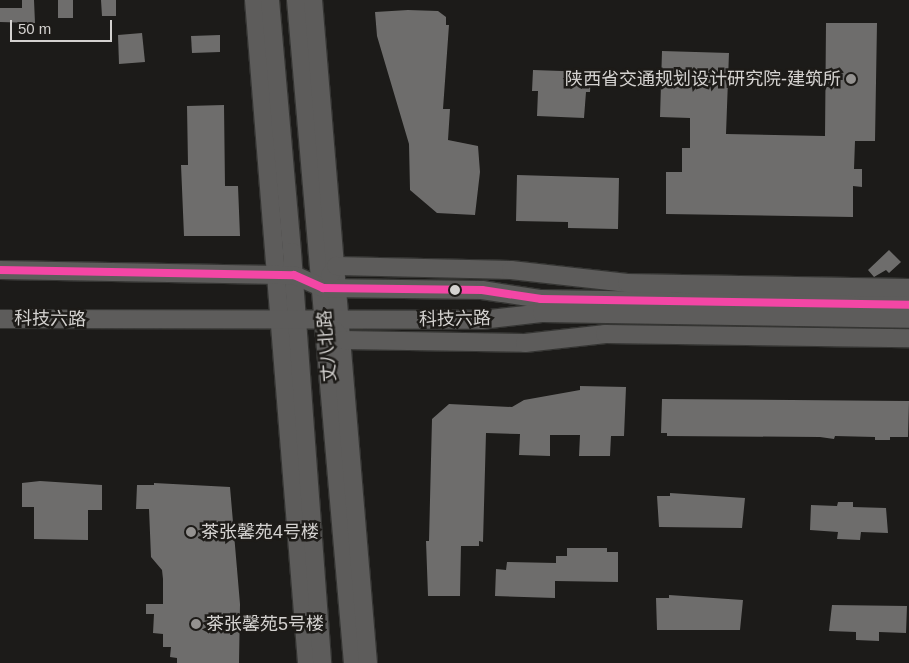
<!DOCTYPE html>
<meta charset="utf-8">
<style>
body{margin:0}
#map{position:relative;width:909px;height:663px;overflow:hidden;background:#1c1b19;font-family:Arial,"Noto Sans SC",sans-serif}
div>[style]{position:absolute}
[style*='--x']{left:calc(var(--x)*1px);top:calc(var(--y)*1px);width:calc(var(--w)*1px);rotate:calc(var(--a)*1deg)}
.building>*{inset:0;background:#6e6d6c}
.roads{filter:drop-shadow(1px 0 #353533) drop-shadow(-1px 0 #353533) drop-shadow(0 1px #353533) drop-shadow(0 -1px #353533)}
.major>*{height:18px;margin:-9px;padding:0 9px;transform-origin:9px;border-radius:9px;background:#5d5c5b}
.bus-1>*{height:8px;margin:-4px;padding:0 4px;transform-origin:4px;border-radius:4px;background:#f346a5}
.dots>*{width:14px;height:14px;translate:-50% -50%;box-sizing:border-box;border:2px solid #1d1b18;border-radius:50%}
span{translate:-50% -50%;white-space:nowrap;text-align:center;line-height:1.15;-webkit-text-stroke:5px #1d1b18;paint-order:stroke}
.poi-label{font-size:18px;color:#d4d2d0}
.right{translate:-100% -50%;text-align:right}
.left{translate:0 -50%;text-align:left}
.street-label{font-size:18px;color:#d4d2d0}
.scale{position:absolute;left:10px;top:20px;width:102px;height:22px;box-sizing:border-box;border:2px solid #d4d2d0;border-top:0;padding-left:6px;font-size:15px;line-height:18px;white-space:nowrap;color:#d4d2d0;-webkit-text-stroke:4px #1d1b18;paint-order:stroke}
</style>
<div id="map">
<div class="building">
<i style="clip-path:polygon(22px 0,34px 0,35px 23px,0 22px,0 8px,22px 8px)"></i>
<i style="clip-path:polygon(58px 0,73px 0,73px 18px,58px 18px)"></i>
<i style="clip-path:polygon(101px 0,116px 0,116px 16px,102px 16px)"></i>
<i style="clip-path:polygon(408px 10px,438px 11px,446px 17px,446px 25px,449px 25px,443px 109px,450px 109px,448px 140px,478px 146px,480px 172px,475px 215px,437px 213px,410px 190px,409px 144px,377px 36px,375px 12px)"></i>
<i style="clip-path:polygon(826px 23px,877px 23px,875px 141px,855px 141px,854px 169px,862px 169px,862px 187px,853px 186px,853px 217px,666px 214px,666px 172px,682px 172px,682px 148px,690px 148px,690px 118px,660px 117px,662px 51px,729px 53px,726px 134px,825px 136px)"></i>
<i style="clip-path:polygon(142px 33px,145px 62px,119px 64px,118px 35px)"></i>
<i style="clip-path:polygon(220px 35px,220px 52px,192px 53px,191px 36px)"></i>
<i style="clip-path:polygon(533px 70px,591px 72px,590px 92px,586px 92px,584px 118px,537px 116px,538px 91px,532px 91px)"></i>
<i style="clip-path:polygon(224px 105px,225px 186px,238px 186px,240px 236px,184px 236px,181px 165px,188px 165px,187px 106px)"></i>
<i style="clip-path:polygon(517px 175px,619px 178px,618px 229px,568px 228px,568px 222px,516px 221px)"></i>
<i style="clip-path:polygon(889px 250px,901px 262px,889px 273px,886px 270px,874px 277px,868px 270px)"></i>
<i style="clip-path:polygon(580px 386px,626px 387px,624px 436px,611px 436px,610px 456px,579px 456px,580px 435px,550px 435px,550px 456px,519px 455px,520px 434px,486px 433px,483px 542px,479px 541px,479px 546px,461px 546px,460px 596px,428px 596px,426px 541px,429px 541px,432px 419px,449px 404px,512px 407px,524px 400px,580px 390px)"></i>
<i style="clip-path:polygon(662px 399px,909px 401px,908px 437px,890px 437px,890px 440px,875px 440px,875px 437px,835px 436px,834px 439px,820px 437px,667px 436px,667px 433px,661px 433px)"></i>
<i style="clip-path:polygon(40px 481px,102px 485px,102px 510px,88px 510px,88px 540px,34px 539px,34px 507px,22px 507px,22px 483px)"></i>
<i style="clip-path:polygon(154px 483px,230px 487px,240px 604px,239px 663px,177px 663px,177px 658px,170px 657px,171px 647px,163px 647px,163px 634px,153px 633px,154px 614px,146px 614px,146px 604px,163px 604px,163px 579px,162px 570px,151px 557px,149px 509px,136px 509px,137px 485px,154px 485px)"></i>
<i style="clip-path:polygon(670px 493px,745px 498px,742px 528px,659px 527px,657px 496px,670px 496px)"></i>
<i style="clip-path:polygon(838px 502px,853px 502px,853px 507px,886px 508px,888px 533px,861px 532px,860px 540px,837px 539px,838px 532px,810px 530px,811px 505px,837px 506px)"></i>
<i style="clip-path:polygon(567px 548px,607px 548px,607px 552px,618px 552px,618px 582px,555px 581px,555px 598px,495px 596px,496px 569px,506px 570px,507px 562px,556px 563px,556px 556px,567px 556px)"></i>
<i style="clip-path:polygon(669px 595px,743px 600px,740px 630px,657px 630px,656px 598px,669px 598px)"></i>
<i style="clip-path:polygon(832px 605px,907px 606px,906px 633px,879px 632px,879px 641px,856px 640px,856px 632px,829px 631px)"></i>
</div>
<div class="roads">
<div class="major">
<i style="--x:254;--y:0;--w:665;--a:85.43"></i>
<i style="--x:270;--y:0;--w:253;--a:85"></i>
<i style="--x:292;--y:252;--w:412;--a:85.8"></i>
<i style="--x:296;--y:0;--w:665;--a:85.09"></i>
<i style="--x:313;--y:0;--w:665;--a:85.26"></i>
<i style="--x:0;--y:270;--w:294;--a:1"></i>
<i style="--x:294;--y:275;--w:32;--a:24"></i>
<i style="--x:323;--y:288;--w:159;--a:0.7"></i>
<i style="--x:482;--y:290;--w:60;--a:8.7"></i>
<i style="--x:541;--y:299;--w:368;--a:0.9"></i>
<i style="--x:330;--y:275;--w:11;--a:-56"></i>
<i style="--x:336;--y:266;--w:175;--a:1.3"></i>
<i style="--x:511;--y:270;--w:117;--a:6.4"></i>
<i style="--x:627;--y:283;--w:282;--a:1"></i>
<i style="--x:0;--y:319;--w:481;--a:0.1"></i>
<i style="--x:481;--y:320;--w:61;--a:-6.5"></i>
<i style="--x:542;--y:313;--w:367;--a:0.9"></i>
<i style="--x:335;--y:331;--w:11;--a:52"></i>
<i style="--x:342;--y:340;--w:183;--a:0.9"></i>
<i style="--x:525;--y:343;--w:81;--a:-6.4"></i>
<i style="--x:605;--y:334;--w:304;--a:0.8"></i>
</div>
</div>
<div class="bus-1">
<i style="--x:0;--y:270;--w:294;--a:1"></i>
<i style="--x:294;--y:275;--w:32;--a:24"></i>
<i style="--x:323;--y:288;--w:159;--a:0.7"></i>
<i style="--x:482;--y:290;--w:60;--a:8.7"></i>
<i style="--x:541;--y:299;--w:368;--a:0.9"></i>
</div>
<div class="dots">
<i style="left:851px;top:79px;background:#949290"></i>
<i style="left:455px;top:290px;background:#d4d2d0"></i>
<i style="left:191px;top:532px;background:#949290"></i>
<i style="left:196px;top:624px;background:#949290"></i>
</div>
<div class="poi-label">
<span class="right" style="left:841px;top:79px">陕西省交通规划设计研究院-建筑所</span>
<span class="left" style="left:201px;top:532px">茶张馨苑4号楼</span>
<span class="left" style="left:206px;top:624px">茶张馨苑5号楼</span>
</div>
<div class="street-label">
<span style="left:50px;top:319px;rotate:1deg">科技六路</span>
<span style="left:455px;top:319px;rotate:-1deg">科技六路</span>
<span style="left:327px;top:346px;rotate:-94deg">丈八北路</span>
</div>
<div class="scale">50 m</div>
</div>
